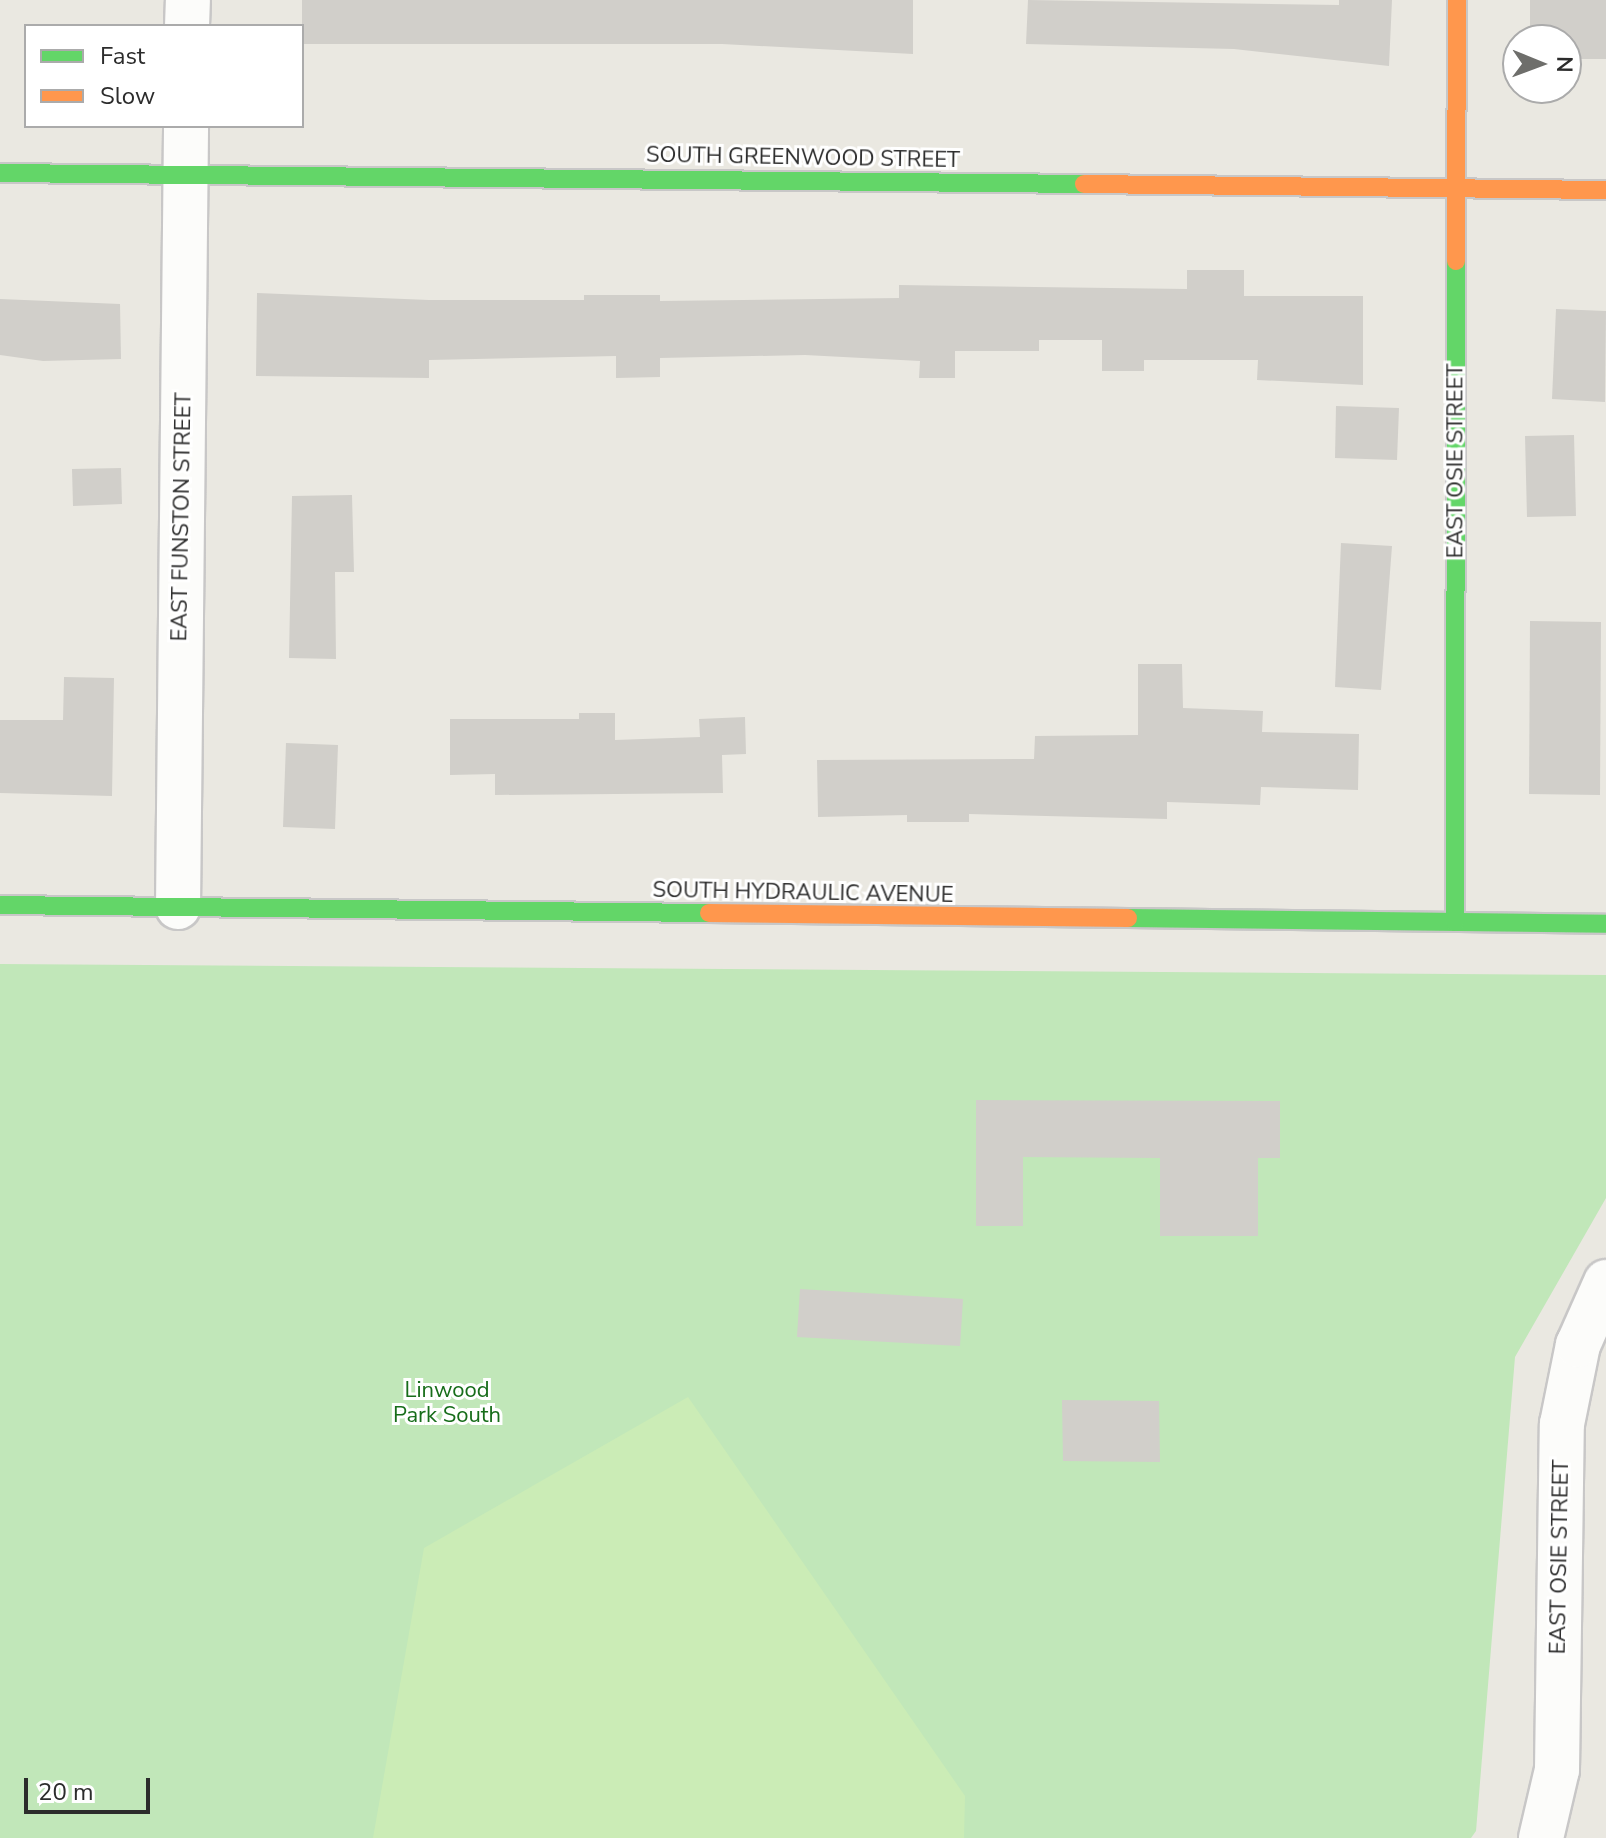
<!DOCTYPE html>
<style>
body{margin:0}
#map{position:relative;width:1606px;height:1838px;overflow:hidden;background:#eae8e1;font-family:"Nunito Sans",sans-serif}
div>[style]{position:absolute}
[style*='--x']{left:calc(var(--x)*1px);top:calc(var(--y)*1px);width:calc(var(--w)*1px);rotate:calc(var(--a)*1deg)}
.green>*{inset:0;background:#c1e7b9}
.pitch>*{inset:0;background:#cbecb6}
.building>*{inset:0;background:#d1cfca}
.roads{filter:drop-shadow(2px 0 #c8c7c7) drop-shadow(-2px 0 #c8c7c7) drop-shadow(0 2px #c8c7c7) drop-shadow(0 -2px #c8c7c7)}
.street>*{height:44px;margin:-22px;padding:0 22px;transform-origin:22px;border-radius:22px;background:#fcfcfa}
.fast>*{height:18px;margin:-9px;padding:0 9px;transform-origin:9px;border-radius:9px;background:#63d668}
.slow>*{height:18px;margin:-9px;padding:0 9px;transform-origin:9px;border-radius:9px;background:#ff974d}
span{translate:-50% -50%;white-space:nowrap;text-align:center;line-height:1.15;-webkit-text-stroke:6px #fff;paint-order:stroke}
.street-label{font-size:22px;color:#2c2c2c}
.park-label{font-size:22px;color:#176d1a}
.legend{position:absolute;left:24px;top:24px;width:280px;height:104px;box-sizing:border-box;background:#fff;border:2px solid #ababab;margin:0;padding:10px 14px;list-style:none;font-size:24px;color:#2c2c2c}
.legend li{display:flex;align-items:center;gap:16px;height:40px}
.legend b{width:40px;border:2px solid #ababab}
.north{position:absolute;left:1502px;top:24px;width:80px;height:80px;box-sizing:border-box;background:#fff;border:2px solid #ababab;border-radius:50%;rotate:91deg;font-size:22px;font-weight:700;line-height:32px;text-align:center;color:#2c2c2c}
.north::after{content:'';display:block;margin:auto;width:28px;height:36px;background:#6e6e6b;clip-path:polygon(50% 0,100% 100%,50% 72%,0 100%)}
.scale{position:absolute;left:24px;top:1778px;width:126px;height:36px;box-sizing:border-box;border:4px solid #2c2c2c;border-top:0;padding-left:10px;font-size:24px;line-height:28px;white-space:nowrap;color:#2c2c2c;-webkit-text-stroke:6px #fff;paint-order:stroke}
</style>
<div id="map">
<div class="green">
<i style="clip-path:polygon(0 964px,1606px 975px,1606px 1198px,1515px 1357px,1476px 1831px,1471px 1838px,0 1838px)"></i>
</div>
<div class="pitch">
<i style="clip-path:polygon(688px 1397px,965px 1796px,964px 1838px,373px 1838px,424px 1548px)"></i>
</div>
<div class="building">
<i style="clip-path:polygon(302px 0,913px 0,913px 54px,722px 44px,302px 44px)"></i>
<i style="clip-path:polygon(1028px 0,1339px 5px,1339px 0,1392px 0,1389px 66px,1234px 49px,1026px 44px)"></i>
<i style="clip-path:polygon(1530px 0,1606px 0,1606px 59px,1566px 59px,1566px 40px,1530px 40px)"></i>
<i style="clip-path:polygon(1187px 270px,1244px 270px,1244px 296px,1363px 296px,1363px 385px,1257px 380px,1258px 360px,1144px 360px,1144px 371px,1102px 371px,1102px 340px,1039px 340px,1039px 351px,955px 351px,955px 378px,919px 378px,920px 361px,805px 355px,660px 358px,660px 377px,616px 378px,616px 356px,429px 360px,429px 378px,256px 376px,257px 293px,429px 300px,584px 300px,584px 295px,660px 295px,660px 301px,899px 298px,899px 285px,1187px 289px)"></i>
<i style="clip-path:polygon(0 299px,120px 304px,121px 359px,43px 361px,0 355px)"></i>
<i style="clip-path:polygon(1556px 309px,1606px 311px,1605px 402px,1552px 399px)"></i>
<i style="clip-path:polygon(1336px 406px,1399px 408px,1397px 460px,1335px 458px)"></i>
<i style="clip-path:polygon(1574px 435px,1576px 516px,1527px 517px,1525px 436px)"></i>
<i style="clip-path:polygon(121px 468px,122px 504px,73px 506px,72px 469px)"></i>
<i style="clip-path:polygon(352px 495px,354px 572px,335px 572px,336px 659px,289px 658px,292px 496px)"></i>
<i style="clip-path:polygon(1341px 543px,1392px 546px,1381px 690px,1335px 687px)"></i>
<i style="clip-path:polygon(1530px 621px,1601px 622px,1600px 795px,1529px 794px)"></i>
<i style="clip-path:polygon(1138px 664px,1182px 664px,1183px 708px,1263px 711px,1262px 732px,1359px 734px,1358px 790px,1261px 787px,1260px 805px,1167px 802px,1167px 819px,969px 814px,969px 822px,907px 822px,907px 815px,818px 817px,817px 760px,1034px 759px,1035px 736px,1138px 735px)"></i>
<i style="clip-path:polygon(64px 677px,114px 678px,112px 796px,0 793px,0 720px,63px 720px)"></i>
<i style="clip-path:polygon(579px 713px,615px 713px,615px 740px,700px 737px,699px 719px,745px 717px,746px 754px,722px 755px,723px 793px,495px 795px,495px 774px,450px 775px,450px 719px,579px 719px)"></i>
<i style="clip-path:polygon(286px 743px,338px 745px,335px 829px,283px 827px)"></i>
<i style="clip-path:polygon(976px 1100px,1280px 1101px,1280px 1158px,1258px 1158px,1258px 1236px,1160px 1236px,1160px 1158px,1023px 1157px,1023px 1226px,976px 1226px)"></i>
<i style="clip-path:polygon(800px 1289px,963px 1299px,960px 1346px,797px 1337px)"></i>
<i style="clip-path:polygon(1062px 1400px,1159px 1401px,1160px 1462px,1063px 1461px)"></i>
</div>
<div class="roads">
<div class="street">
<i style="--x:187;--y:26;--w:26;--a:-88"></i>
<i style="--x:178;--y:907;--w:781;--a:-89.41"></i>
<i style="--x:1541;--y:1838;--w:70;--a:-76.8"></i>
<i style="--x:1557;--y:1770;--w:346;--a:-89.2"></i>
<i style="--x:1562;--y:1424;--w:81;--a:-78.6"></i>
<i style="--x:1578;--y:1345;--w:69;--a:-66"></i>
</div>
<div class="fast">
<i style="--x:0;--y:173;--w:1084;--a:0.58"></i>
<i style="--x:0;--y:905;--w:709;--a:0.65"></i>
<i style="--x:1128;--y:918;--w:478;--a:0.7"></i>
<i style="--x:1455;--y:922;--w:661;--a:-89.91"></i>
</div>
<div class="slow">
<i style="--x:1084;--y:184;--w:522;--a:0.66"></i>
<i style="--x:1456;--y:261;--w:261;--a:-89.8"></i>
<i style="--x:709;--y:913;--w:419;--a:0.7"></i>
</div>
</div>
<div class="street-label">
<span style="left:803px;top:158px;rotate:1deg">SOUTH GREENWOOD STREET</span>
<span style="left:1456px;top:461px;rotate:-90deg">EAST OSIE STREET</span>
<span style="left:182px;top:517px;rotate:-89deg">EAST FUNSTON STREET</span>
<span style="left:803px;top:893px;rotate:1deg">SOUTH HYDRAULIC AVENUE</span>
<span style="left:1560px;top:1557px;rotate:-89deg">EAST OSIE STREET</span>
</div>
<div class="park-label">
<span style="left:447px;top:1403px">Linwood<br>Park South</span>
</div>
<ul class="legend">
<li><b style="height:10px;background:#63d668"></b>Fast</li>
<li><b style="height:10px;background:#ff974d"></b>Slow</li>
</ul>
<div class="north">N</div>
<div class="scale">20 m</div>
</div>
